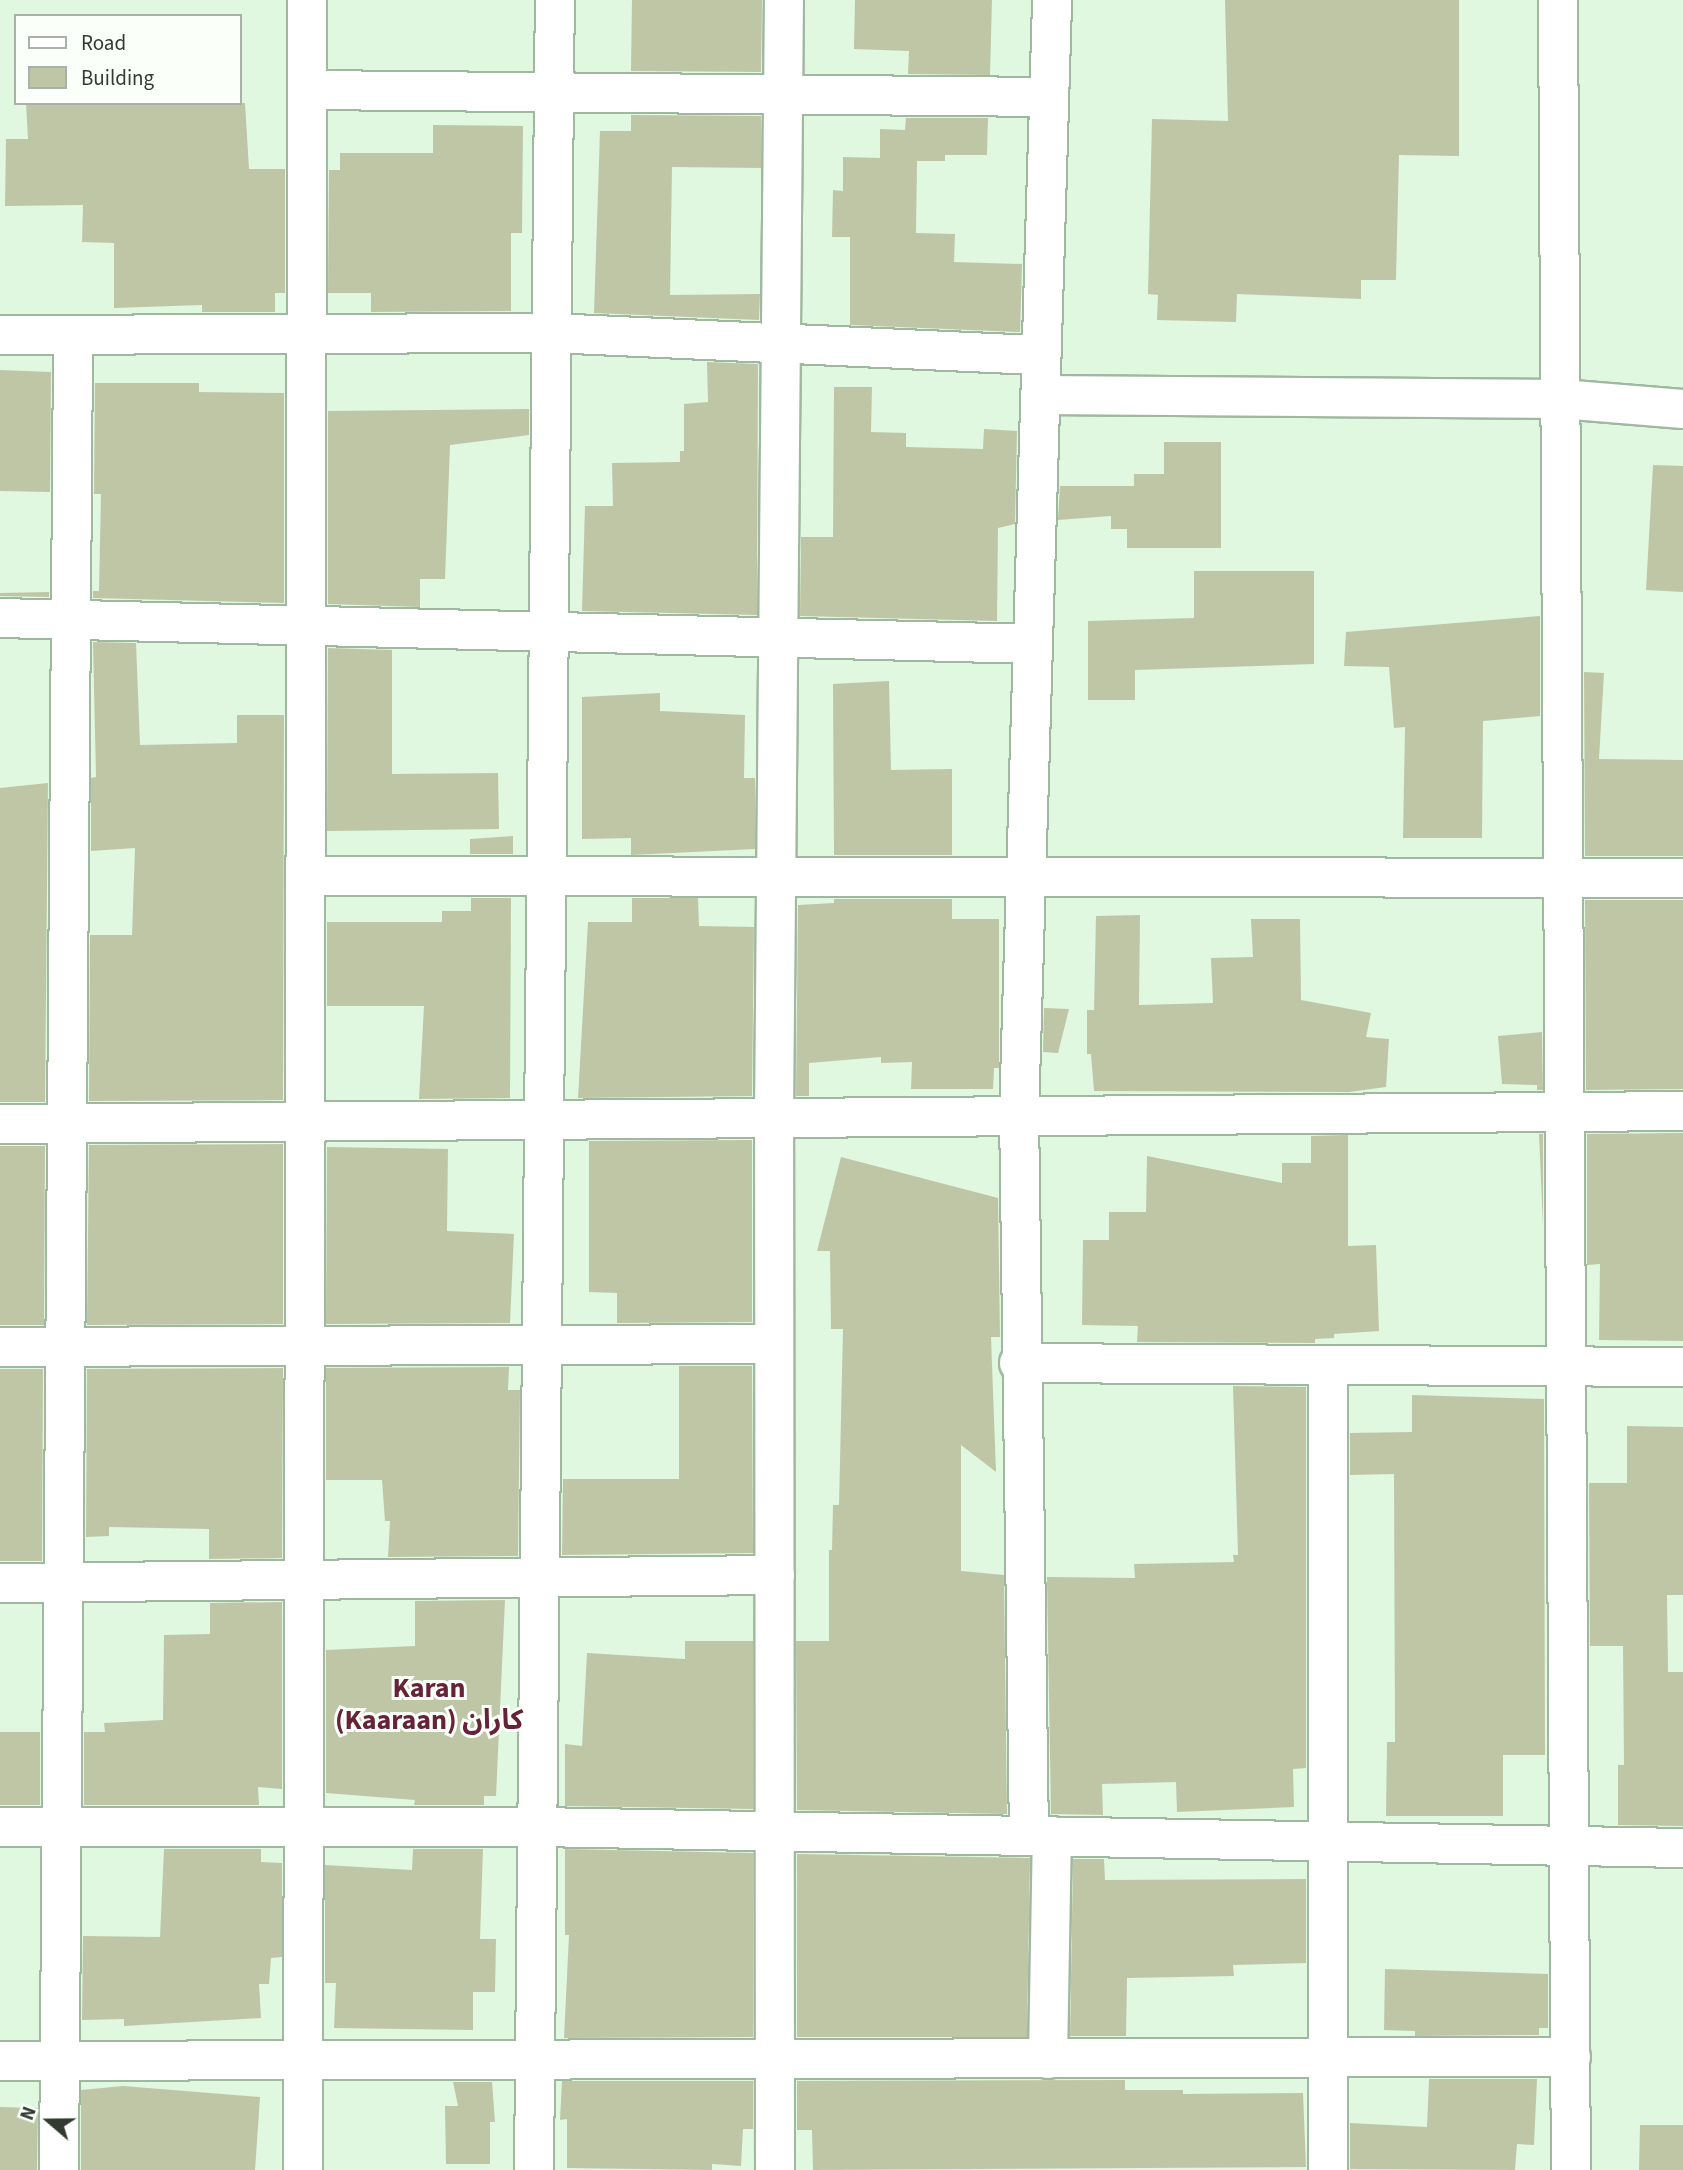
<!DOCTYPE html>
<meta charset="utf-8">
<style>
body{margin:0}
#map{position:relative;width:1683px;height:2170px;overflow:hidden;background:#dff8df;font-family:"Source Sans 3","Noto Sans Arabic",sans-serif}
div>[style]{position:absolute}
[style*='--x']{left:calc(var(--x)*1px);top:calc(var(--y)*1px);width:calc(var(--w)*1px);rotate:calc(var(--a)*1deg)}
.building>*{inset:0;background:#bfc6a6}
.roads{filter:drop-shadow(2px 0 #a0b8a0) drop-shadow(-2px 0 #a0b8a0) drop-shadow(0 2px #a0b8a0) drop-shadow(0 -2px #a0b8a0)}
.minor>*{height:38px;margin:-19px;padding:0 19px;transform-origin:19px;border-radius:19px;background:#fff}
span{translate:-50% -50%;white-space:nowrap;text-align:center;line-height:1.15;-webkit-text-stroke:6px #fafffa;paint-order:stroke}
.district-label{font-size:28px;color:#672238;font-weight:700}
.legend{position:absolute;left:14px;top:14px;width:228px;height:91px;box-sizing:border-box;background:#fafffa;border:2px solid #aab1aa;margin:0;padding:9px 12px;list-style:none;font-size:21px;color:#313b31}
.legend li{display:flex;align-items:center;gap:14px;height:35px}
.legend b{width:35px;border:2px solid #aab1aa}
.north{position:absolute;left:14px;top:2086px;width:70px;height:70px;-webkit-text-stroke:5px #fafffa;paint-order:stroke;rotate:290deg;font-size:19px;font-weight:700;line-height:28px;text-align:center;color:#313b31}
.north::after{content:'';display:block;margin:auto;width:24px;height:32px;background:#313b31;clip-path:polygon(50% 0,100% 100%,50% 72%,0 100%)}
</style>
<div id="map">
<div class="building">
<i style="clip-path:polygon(632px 0,762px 0,761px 72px,631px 71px)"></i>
<i style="clip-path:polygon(855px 0,992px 0,990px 75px,908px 74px,909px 51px,854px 49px)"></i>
<i style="clip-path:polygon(1225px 0,1459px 0,1459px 156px,1399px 155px,1396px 280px,1361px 280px,1361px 299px,1237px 294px,1236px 322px,1157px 320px,1158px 295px,1148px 294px,1152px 119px,1228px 121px)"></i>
<i style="clip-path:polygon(26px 103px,245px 103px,249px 169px,285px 169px,285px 293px,275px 293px,275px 312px,202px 312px,202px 305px,114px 308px,114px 243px,82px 242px,83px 205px,5px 206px,6px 139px,28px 139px)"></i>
<i style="clip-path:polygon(631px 115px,761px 116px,761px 168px,672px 167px,670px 295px,760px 294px,759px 320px,594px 313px,600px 131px,631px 131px)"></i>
<i style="clip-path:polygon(906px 118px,988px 118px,987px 155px,945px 155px,945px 161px,917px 161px,916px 233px,955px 234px,954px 262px,1022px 264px,1020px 332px,850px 325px,850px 237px,832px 237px,833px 190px,843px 191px,843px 157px,880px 158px,880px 129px,905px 130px)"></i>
<i style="clip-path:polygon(433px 125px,523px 126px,522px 233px,511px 233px,511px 311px,371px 312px,371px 293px,328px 293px,329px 170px,340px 170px,340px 153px,433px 153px)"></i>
<i style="clip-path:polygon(707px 362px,758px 364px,757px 615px,582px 611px,585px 506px,613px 506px,612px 463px,680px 462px,680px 451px,684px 451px,684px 404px,708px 402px)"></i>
<i style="clip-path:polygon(0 370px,51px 372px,50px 492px,0 491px)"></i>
<i style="clip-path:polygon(95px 383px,199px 383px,199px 392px,284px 393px,284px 603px,93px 598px,93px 591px,99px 591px,101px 494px,94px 494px)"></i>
<i style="clip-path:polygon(834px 387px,872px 387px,871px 432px,906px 433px,906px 447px,983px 449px,984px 429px,1017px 431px,1015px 524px,998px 528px,997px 621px,800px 616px,801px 537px,833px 537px)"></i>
<i style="clip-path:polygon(529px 409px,529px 435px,450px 445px,445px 579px,420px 579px,420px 607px,328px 604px,328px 411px)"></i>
<i style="clip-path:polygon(1164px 442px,1221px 442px,1221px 548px,1127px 548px,1127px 529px,1111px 529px,1111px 516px,1058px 520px,1060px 486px,1134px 486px,1134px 474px,1164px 474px)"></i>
<i style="clip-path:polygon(1653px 465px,1683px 466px,1683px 592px,1646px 590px)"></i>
<i style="clip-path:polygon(1194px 571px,1314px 571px,1314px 664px,1135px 670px,1135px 700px,1088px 700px,1088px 621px,1194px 618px)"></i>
<i style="clip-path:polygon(49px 592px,49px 597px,0 596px,0 593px)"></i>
<i style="clip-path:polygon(1540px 616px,1540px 716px,1483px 721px,1482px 838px,1403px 838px,1405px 727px,1394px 728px,1389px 667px,1344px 666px,1346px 632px)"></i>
<i style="clip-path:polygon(93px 642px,136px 643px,140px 745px,237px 743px,237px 715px,284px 715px,283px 1100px,89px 1101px,90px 935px,132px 935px,135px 848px,91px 851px,91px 778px,96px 777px)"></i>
<i style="clip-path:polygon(328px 648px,392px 650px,392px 774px,498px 773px,499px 829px,327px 831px)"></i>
<i style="clip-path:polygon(1584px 672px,1604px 673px,1599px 759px,1683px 760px,1683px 856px,1585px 856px)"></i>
<i style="clip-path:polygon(889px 681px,891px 770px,952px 769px,952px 855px,834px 855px,833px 684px)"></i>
<i style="clip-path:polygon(660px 693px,660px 711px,745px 715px,744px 778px,755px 778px,755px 849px,631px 855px,631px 838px,582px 839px,582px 697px)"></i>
<i style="clip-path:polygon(48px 783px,45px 1102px,0 1102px,0 788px)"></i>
<i style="clip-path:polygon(513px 836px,513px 854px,470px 854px,470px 839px)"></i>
<i style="clip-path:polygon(471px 898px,511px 898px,510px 1098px,419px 1099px,424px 1006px,327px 1006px,327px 922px,442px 922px,442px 911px,471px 911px)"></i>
<i style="clip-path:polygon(632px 898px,698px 898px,699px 926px,754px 927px,752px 1096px,578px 1098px,588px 922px,632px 922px)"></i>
<i style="clip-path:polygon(834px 899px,952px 899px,952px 919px,999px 919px,999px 1068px,994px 1068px,993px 1089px,911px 1089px,912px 1062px,881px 1063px,881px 1057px,809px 1063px,809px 1096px,796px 1096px,798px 905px,834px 903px)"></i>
<i style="clip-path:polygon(1585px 900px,1683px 900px,1683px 1089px,1586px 1090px)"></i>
<i style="clip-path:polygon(1140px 915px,1139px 1005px,1213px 1003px,1211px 958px,1253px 957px,1251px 919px,1300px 919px,1301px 1000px,1371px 1013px,1366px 1037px,1389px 1039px,1386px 1087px,1349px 1092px,1094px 1091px,1091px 1054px,1087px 1054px,1087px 1010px,1094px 1010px,1096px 916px)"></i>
<i style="clip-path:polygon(1044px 1008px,1069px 1009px,1058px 1053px,1043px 1052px)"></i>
<i style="clip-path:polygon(1542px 1032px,1543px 1090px,1537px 1090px,1537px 1085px,1502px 1084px,1498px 1036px)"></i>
<i style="clip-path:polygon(1683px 1133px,1683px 1341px,1599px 1340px,1600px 1264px,1587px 1265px,1587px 1134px)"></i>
<i style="clip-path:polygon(1539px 1134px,1543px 1134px,1543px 1226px)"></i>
<i style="clip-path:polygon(1348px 1135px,1348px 1246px,1376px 1245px,1379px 1331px,1334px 1334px,1334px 1338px,1315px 1339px,1315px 1343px,1137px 1342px,1138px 1326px,1082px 1325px,1083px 1240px,1109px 1240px,1109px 1212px,1146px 1212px,1147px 1156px,1282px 1183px,1282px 1163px,1311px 1163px,1311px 1136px)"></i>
<i style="clip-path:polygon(752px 1140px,752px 1322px,617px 1323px,617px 1293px,589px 1292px,589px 1141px)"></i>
<i style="clip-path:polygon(283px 1144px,283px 1324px,87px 1325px,89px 1145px)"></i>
<i style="clip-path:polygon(0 1146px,45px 1146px,44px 1325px,0 1325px)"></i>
<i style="clip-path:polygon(327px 1147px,448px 1149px,447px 1231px,514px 1234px,510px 1323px,326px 1324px)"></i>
<i style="clip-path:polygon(841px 1157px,998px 1198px,1000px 1337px,991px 1337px,996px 1472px,961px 1445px,961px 1571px,1004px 1575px,1007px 1814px,797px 1810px,796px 1641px,829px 1641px,829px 1550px,832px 1550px,833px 1505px,839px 1505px,843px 1329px,831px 1329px,830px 1251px,817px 1251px)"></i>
<i style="clip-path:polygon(679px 1366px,752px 1366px,753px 1553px,562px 1555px,563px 1479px,679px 1479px)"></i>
<i style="clip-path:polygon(509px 1367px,508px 1390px,520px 1390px,518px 1556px,388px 1557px,390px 1521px,385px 1521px,382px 1480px,326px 1480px,326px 1368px)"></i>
<i style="clip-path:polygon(283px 1368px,282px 1558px,209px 1559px,209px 1529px,109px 1527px,109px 1536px,86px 1537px,87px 1369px)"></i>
<i style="clip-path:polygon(0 1369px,43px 1369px,42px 1561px,0 1561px)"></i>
<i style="clip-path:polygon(1233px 1386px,1306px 1387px,1306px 1768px,1293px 1769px,1294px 1807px,1177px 1812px,1176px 1782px,1102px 1784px,1103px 1815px,1051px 1814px,1047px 1577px,1135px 1578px,1134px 1564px,1234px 1562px,1233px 1555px,1238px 1555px)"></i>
<i style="clip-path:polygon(1412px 1395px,1544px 1399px,1545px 1755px,1503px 1755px,1503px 1816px,1386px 1816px,1387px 1742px,1395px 1742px,1394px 1474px,1350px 1475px,1350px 1433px,1412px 1432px)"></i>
<i style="clip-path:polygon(1627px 1426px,1683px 1427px,1683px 1595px,1667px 1595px,1668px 1672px,1683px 1672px,1683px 1826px,1618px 1825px,1618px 1765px,1624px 1765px,1623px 1646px,1590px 1646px,1589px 1483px,1627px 1483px)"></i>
<i style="clip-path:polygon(505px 1600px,496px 1796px,484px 1796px,484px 1805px,414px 1805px,415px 1800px,326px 1793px,326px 1650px,415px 1646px,415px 1601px)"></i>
<i style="clip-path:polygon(282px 1602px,282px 1789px,258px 1787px,259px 1805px,84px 1805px,84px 1732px,105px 1732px,104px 1723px,163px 1720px,164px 1635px,210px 1634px,210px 1603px)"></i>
<i style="clip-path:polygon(685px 1641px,753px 1641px,753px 1809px,565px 1806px,565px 1744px,582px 1746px,587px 1653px,685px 1659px)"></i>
<i style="clip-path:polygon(0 1732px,40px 1732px,40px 1805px,0 1805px)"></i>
<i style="clip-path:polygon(164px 1849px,261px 1849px,261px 1862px,282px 1863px,282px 1957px,271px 1958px,269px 1984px,259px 1984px,261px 2018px,124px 2026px,124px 2019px,82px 2020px,83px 1936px,160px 1937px)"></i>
<i style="clip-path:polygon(413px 1849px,483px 1849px,480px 1939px,496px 1939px,495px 1992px,473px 1992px,473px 2030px,334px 2028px,336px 1983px,325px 1983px,325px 1865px,412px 1870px)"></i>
<i style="clip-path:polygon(565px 1849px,753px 1853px,753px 2037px,564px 2038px,569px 1935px,565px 1935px)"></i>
<i style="clip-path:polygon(797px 1854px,1030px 1858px,1027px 2037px,797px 2037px)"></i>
<i style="clip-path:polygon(1073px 1859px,1104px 1859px,1105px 1880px,1306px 1879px,1306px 1963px,1233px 1965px,1234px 1976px,1127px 1978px,1126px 2036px,1070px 2036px)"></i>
<i style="clip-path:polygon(1385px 1969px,1548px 1974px,1548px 2028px,1539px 2028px,1539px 2035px,1415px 2036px,1415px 2031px,1384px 2030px)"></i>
<i style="clip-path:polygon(1429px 2079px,1537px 2079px,1534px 2145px,1517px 2144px,1515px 2170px,1350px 2169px,1350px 2123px,1427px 2127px)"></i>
<i style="clip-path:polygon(1125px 2080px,1125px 2090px,1183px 2090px,1183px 2094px,1303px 2093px,1306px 2167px,813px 2170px,812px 2130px,797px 2130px,797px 2081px)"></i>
<i style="clip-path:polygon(562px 2081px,753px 2081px,753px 2129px,743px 2129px,741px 2166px,712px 2164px,712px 2170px,567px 2168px,567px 2119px,560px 2120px)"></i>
<i style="clip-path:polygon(453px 2082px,492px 2082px,495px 2122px,490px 2122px,490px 2164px,446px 2164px,445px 2106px,458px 2106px)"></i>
<i style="clip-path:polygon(123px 2086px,260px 2097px,255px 2170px,81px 2170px,81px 2090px)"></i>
<i style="clip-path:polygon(0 2107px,38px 2108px,37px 2170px,0 2170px)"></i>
<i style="clip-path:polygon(1640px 2125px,1683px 2125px,1683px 2170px,1639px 2170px)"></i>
</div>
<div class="roads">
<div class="minor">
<i style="--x:1558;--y:0;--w:2170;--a:89.66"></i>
<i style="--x:307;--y:90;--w:742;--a:0.54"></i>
<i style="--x:0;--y:335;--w:551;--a:-0.21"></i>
<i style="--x:551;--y:333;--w:490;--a:2.6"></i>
<i style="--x:1041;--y:395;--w:520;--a:0.44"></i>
<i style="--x:1561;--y:399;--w:122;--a:4.7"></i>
<i style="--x:0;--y:618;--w:1033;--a:1.44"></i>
<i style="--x:305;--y:876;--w:1378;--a:0.08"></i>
<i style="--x:0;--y:1124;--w:1683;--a:-0.44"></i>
<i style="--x:0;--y:1347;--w:774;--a:-0.22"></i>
<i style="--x:1019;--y:1363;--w:664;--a:0.35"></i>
<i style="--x:1328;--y:1366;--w:804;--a:90"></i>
<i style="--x:0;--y:1583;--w:775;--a:-0.59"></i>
<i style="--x:0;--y:1827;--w:537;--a:0"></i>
<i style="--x:537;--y:1827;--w:1146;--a:1.05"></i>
<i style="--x:1029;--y:1836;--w:721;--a:-90.79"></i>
<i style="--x:1019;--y:1115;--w:1115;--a:-88.3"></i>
<i style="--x:1048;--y:2059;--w:223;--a:-89"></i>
<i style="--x:0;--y:2061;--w:1571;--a:-0.15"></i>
<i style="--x:59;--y:2170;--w:1835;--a:-89.56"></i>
<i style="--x:303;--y:2170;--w:2170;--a:-89.89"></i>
<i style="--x:534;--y:2170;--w:2170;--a:-89.45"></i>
<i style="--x:775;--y:2170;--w:1054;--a:-90.05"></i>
<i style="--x:774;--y:1116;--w:1116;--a:-89.49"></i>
</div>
</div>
<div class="district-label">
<span style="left:429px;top:1704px">Karan<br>(Kaaraan) كاران</span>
</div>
<ul class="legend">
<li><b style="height:9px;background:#fff"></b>Road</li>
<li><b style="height:19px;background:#bfc6a6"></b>Building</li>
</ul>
<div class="north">N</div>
</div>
